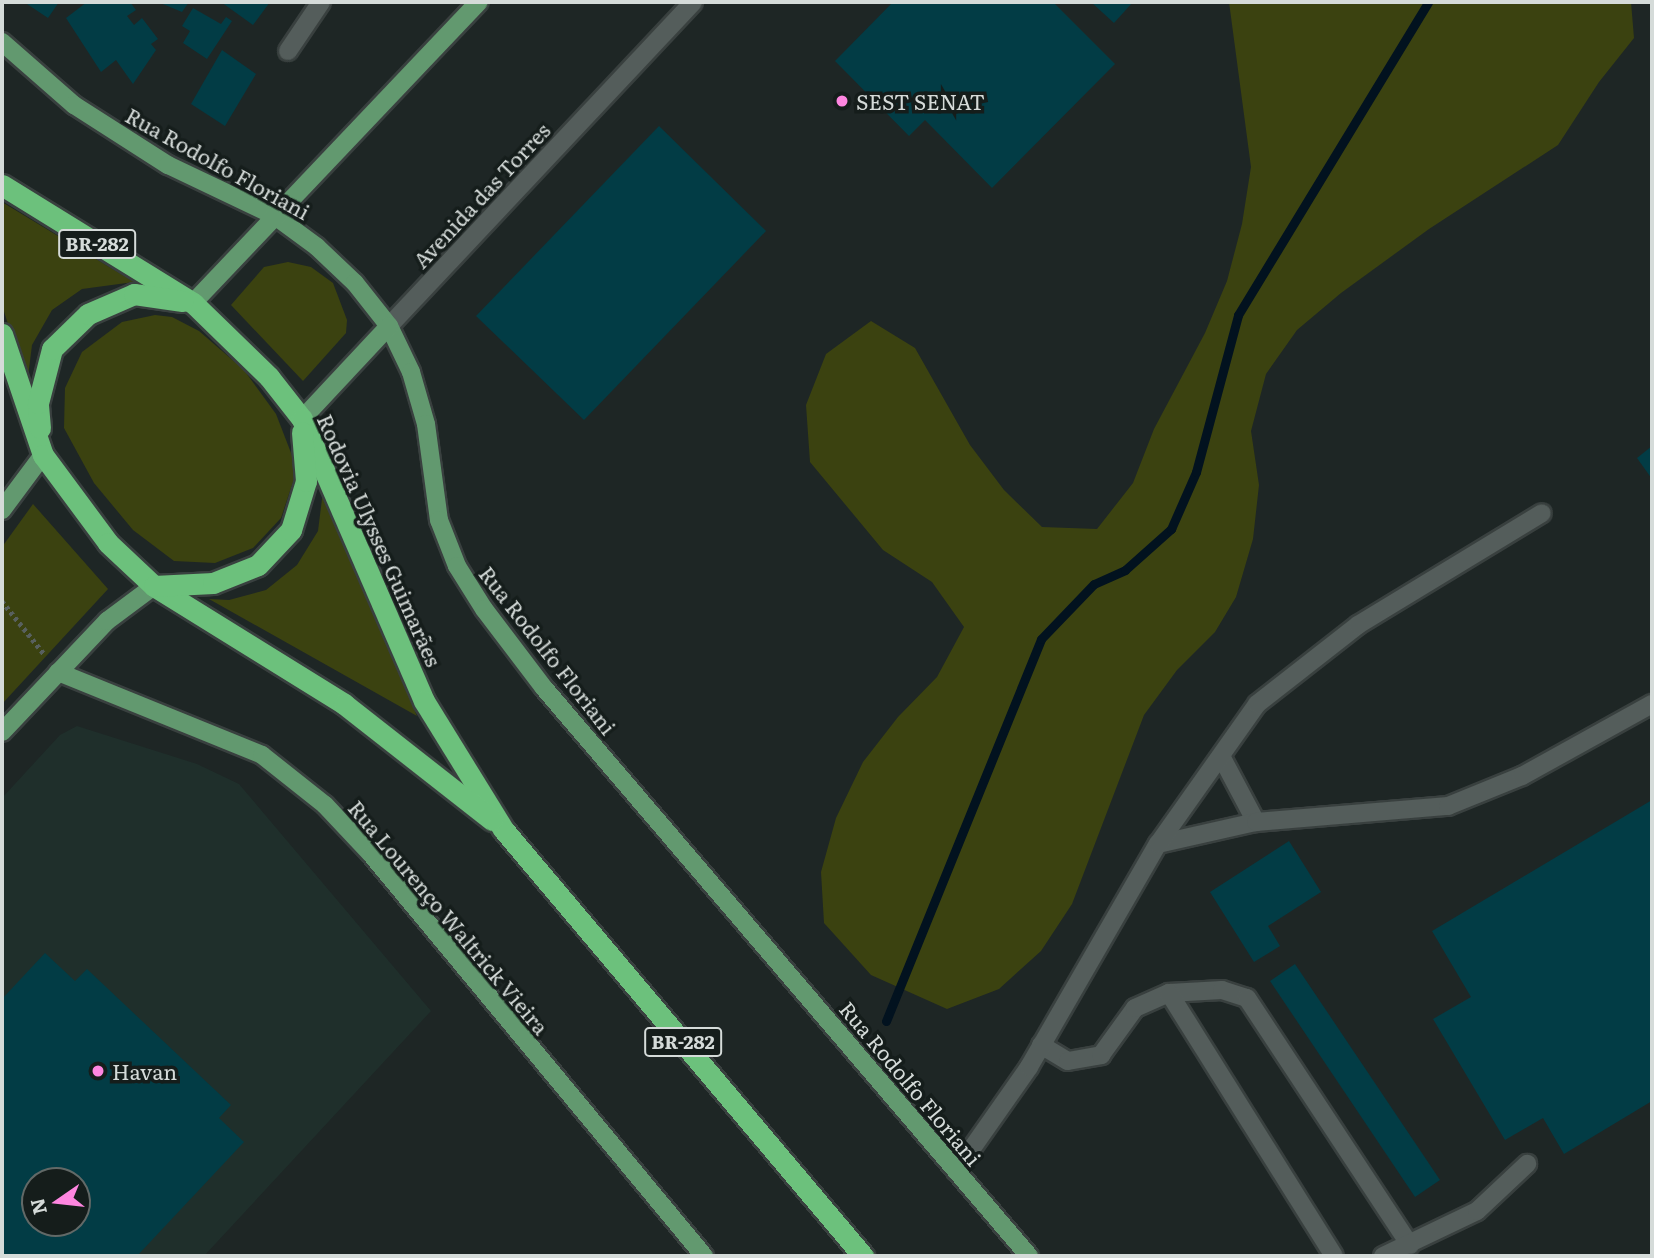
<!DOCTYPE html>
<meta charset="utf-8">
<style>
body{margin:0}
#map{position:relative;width:1654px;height:1258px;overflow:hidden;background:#1e2625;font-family:Literata,serif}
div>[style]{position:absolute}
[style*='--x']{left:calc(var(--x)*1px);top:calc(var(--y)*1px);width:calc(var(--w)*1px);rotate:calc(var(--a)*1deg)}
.built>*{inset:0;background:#1f2f2b}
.green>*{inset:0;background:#3b4210}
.stream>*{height:9px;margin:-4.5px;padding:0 4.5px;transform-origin:4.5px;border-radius:4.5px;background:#02121f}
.building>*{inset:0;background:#023c45}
.path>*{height:4.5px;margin-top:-2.25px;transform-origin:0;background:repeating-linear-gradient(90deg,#58605f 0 3.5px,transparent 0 7px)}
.roads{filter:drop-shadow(2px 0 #39403f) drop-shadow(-2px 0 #39403f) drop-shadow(0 2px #39403f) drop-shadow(0 -2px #39403f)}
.minor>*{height:18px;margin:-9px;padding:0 9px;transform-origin:9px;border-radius:9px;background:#545d5b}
.major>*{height:18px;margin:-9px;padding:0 9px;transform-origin:9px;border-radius:9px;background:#62996f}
.highway>*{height:21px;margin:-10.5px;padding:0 10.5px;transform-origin:10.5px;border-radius:10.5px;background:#6cc17c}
.dots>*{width:19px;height:19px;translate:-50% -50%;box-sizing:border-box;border:4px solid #151d1b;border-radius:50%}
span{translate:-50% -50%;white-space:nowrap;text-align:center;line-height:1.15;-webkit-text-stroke:7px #151d1b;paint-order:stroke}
.shield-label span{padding:2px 5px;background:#151d1b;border:2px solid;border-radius:5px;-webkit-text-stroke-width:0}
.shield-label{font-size:19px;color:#d5dbd9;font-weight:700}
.poi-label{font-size:21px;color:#d5dbd9}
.left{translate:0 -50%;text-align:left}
.street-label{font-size:21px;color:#d5dbd9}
.frame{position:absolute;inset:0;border:4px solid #d5dbd9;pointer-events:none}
.north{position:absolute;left:21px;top:1167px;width:70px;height:70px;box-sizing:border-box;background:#151d1b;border:2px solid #626967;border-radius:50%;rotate:256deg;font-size:19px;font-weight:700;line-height:28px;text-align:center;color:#d5dbd9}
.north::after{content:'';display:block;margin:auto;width:24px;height:32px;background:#fe86e0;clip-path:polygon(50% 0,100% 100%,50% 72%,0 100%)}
</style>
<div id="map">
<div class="built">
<i style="clip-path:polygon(evenodd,77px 726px,197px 764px,239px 784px,431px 1011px,204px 1256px,2px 1256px,2px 798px,60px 735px,77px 726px,35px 1181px,77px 1181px,77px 1223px,35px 1223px,35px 1181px)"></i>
</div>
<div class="green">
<i style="clip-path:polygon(1229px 2px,1631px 2px,1634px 38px,1599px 82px,1558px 145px,1429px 229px,1341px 293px,1297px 330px,1266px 374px,1251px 431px,1259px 485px,1253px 539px,1236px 597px,1215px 632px,1177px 670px,1144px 715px,1072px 904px,1041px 951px,999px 989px,947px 1009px,871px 975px,824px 923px,821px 872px,836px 818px,863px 762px,898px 717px,937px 677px,964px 627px,932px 582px,883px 550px,810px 462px,806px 405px,826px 354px,871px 321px,915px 348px,970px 445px,1004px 490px,1042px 527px,1097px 529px,1133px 483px,1154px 429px,1205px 333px,1227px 281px,1242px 224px,1251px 167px)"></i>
<i style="clip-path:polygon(2px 202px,134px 282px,82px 289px,52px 310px,32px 345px,27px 385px,2px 305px)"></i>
<i style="clip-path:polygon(288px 262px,311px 267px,333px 283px,347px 320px,346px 333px,303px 381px,231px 305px,264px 267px)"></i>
<i style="clip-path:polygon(155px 315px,172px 317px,199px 331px,244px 370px,276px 414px,293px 458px,294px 479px,281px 518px,253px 548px,215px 563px,174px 561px,133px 530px,94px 483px,64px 428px,65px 388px,82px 352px,122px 322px)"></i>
<i style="clip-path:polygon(323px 491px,417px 716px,209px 599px,229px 600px,266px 590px,297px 565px,318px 531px)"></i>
<i style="clip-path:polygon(33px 504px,108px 589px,2px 704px,2px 547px)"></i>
</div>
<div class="stream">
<i style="--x:886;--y:1021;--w:412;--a:-67.9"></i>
<i style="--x:1041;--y:639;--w:76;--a:-46.1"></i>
<i style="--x:1094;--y:584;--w:34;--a:-24"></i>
<i style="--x:1125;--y:570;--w:62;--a:-41.7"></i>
<i style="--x:1171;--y:529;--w:62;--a:-66.3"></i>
<i style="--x:1196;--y:472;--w:163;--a:-75"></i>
<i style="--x:1238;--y:315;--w:366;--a:-58.7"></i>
</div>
<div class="building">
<i style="clip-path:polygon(24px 2px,59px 2px,48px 18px)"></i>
<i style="clip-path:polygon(87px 2px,130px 2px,136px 10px,127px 16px,134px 25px,142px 18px,158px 39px,151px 44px,156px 50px,133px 84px,116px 60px,101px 72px,66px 18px)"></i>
<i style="clip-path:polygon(158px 2px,189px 2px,182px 12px)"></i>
<i style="clip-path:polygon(221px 2px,270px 2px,253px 25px)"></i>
<i style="clip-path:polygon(893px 2px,1053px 2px,1115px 64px,992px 188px,925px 120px,909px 136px,835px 61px)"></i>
<i style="clip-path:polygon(1091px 2px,1133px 2px,1114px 23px)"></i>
<i style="clip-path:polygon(193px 8px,221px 24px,226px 17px,232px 21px,207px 59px,183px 43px,190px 31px,182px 26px)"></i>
<i style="clip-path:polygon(222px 50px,256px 74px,225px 126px,191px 104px)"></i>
<i style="clip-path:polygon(659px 126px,766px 231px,584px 420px,476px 316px)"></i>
<i style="clip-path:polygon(1652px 446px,1652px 479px,1637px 458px)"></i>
<i style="clip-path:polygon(1652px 800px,1652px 1101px,1564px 1154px,1543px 1118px,1505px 1140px,1433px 1019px,1471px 997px,1432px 931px)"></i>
<i style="clip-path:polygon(1289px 841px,1321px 892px,1268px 926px,1280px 946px,1254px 962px,1210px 892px)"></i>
<i style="clip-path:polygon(evenodd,45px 953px,75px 981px,87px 969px,231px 1105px,219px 1118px,244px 1142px,137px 1256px,2px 1256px,2px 999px,45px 953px,35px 1181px,77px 1181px,77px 1223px,35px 1223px,35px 1181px)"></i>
<i style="clip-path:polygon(1295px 964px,1440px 1180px,1415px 1197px,1270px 981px)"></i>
</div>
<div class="path">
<i style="--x:2;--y:601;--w:69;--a:51.5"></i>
</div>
<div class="roads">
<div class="minor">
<i style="--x:288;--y:51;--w:59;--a:-56"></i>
<i style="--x:389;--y:326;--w:444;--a:-46.8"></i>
<i style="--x:1221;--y:756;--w:75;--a:62.1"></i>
<i style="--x:1158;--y:844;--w:100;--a:-12.7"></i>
<i style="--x:1256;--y:822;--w:193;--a:-4.8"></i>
<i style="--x:1448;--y:806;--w:80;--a:-22.1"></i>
<i style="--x:1522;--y:776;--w:149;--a:-29"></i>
<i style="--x:1169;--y:993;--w:53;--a:-3.2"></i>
<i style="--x:1222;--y:990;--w:26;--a:18"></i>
<i style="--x:1247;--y:998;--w:296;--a:56.6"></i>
<i style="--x:1041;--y:1045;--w:31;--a:31"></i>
<i style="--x:1068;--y:1061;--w:34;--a:-10"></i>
<i style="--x:1101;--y:1055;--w:58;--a:-54.1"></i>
<i style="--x:1135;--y:1008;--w:37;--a:-24"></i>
<i style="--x:1169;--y:993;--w:310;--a:57.9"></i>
<i style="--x:956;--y:1171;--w:127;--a:-54.9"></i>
<i style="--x:1029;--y:1067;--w:258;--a:-60"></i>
<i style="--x:1158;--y:844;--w:171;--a:-54.7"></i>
<i style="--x:1257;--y:704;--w:128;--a:-38"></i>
<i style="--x:1358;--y:625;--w:215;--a:-31.3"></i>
<i style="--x:1383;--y:1256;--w:104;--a:-25.6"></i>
<i style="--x:1477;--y:1211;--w:69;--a:-43.2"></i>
</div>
<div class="major">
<i style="--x:2;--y:42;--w:96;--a:41.2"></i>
<i style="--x:74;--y:105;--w:112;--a:32.6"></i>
<i style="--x:168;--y:165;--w:119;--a:25.5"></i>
<i style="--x:275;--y:216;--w:52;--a:36.4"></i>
<i style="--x:317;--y:247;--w:52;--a:43.5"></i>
<i style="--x:355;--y:283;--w:55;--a:51.7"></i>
<i style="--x:389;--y:326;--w:51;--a:64.4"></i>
<i style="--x:411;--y:372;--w:54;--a:73.9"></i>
<i style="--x:426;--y:424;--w:97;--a:82.3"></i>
<i style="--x:439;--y:520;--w:49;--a:68.6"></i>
<i style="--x:457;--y:566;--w:51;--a:57.9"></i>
<i style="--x:484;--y:609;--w:99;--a:52.8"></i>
<i style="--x:544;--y:688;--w:747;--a:49.51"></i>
<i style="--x:193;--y:303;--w:415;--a:-46.5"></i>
<i style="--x:302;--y:419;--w:127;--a:-46.9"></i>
<i style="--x:2;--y:510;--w:69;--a:-53.3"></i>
<i style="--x:58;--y:672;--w:220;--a:22.1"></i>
<i style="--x:262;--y:755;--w:80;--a:38.4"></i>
<i style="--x:325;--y:805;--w:67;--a:46.8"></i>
<i style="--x:371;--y:854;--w:522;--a:50.36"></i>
<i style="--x:2;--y:732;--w:153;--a:-46.6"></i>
<i style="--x:107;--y:621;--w:59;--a:-36.7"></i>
</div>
<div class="highway">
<i style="--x:2;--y:185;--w:225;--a:31.7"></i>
<i style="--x:193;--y:303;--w:106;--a:44.2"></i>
<i style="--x:269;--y:377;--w:53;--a:51.8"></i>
<i style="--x:302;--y:419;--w:307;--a:66.6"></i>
<i style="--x:424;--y:701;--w:150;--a:58.3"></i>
<i style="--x:503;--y:829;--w:559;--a:49.87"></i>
<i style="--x:2;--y:334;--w:128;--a:71.3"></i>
<i style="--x:43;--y:455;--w:109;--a:53.5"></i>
<i style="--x:108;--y:543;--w:63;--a:43.1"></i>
<i style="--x:154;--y:586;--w:224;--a:31.8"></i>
<i style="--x:344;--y:704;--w:188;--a:38.1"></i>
<i style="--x:40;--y:428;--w:25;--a:-95"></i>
<i style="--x:38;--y:403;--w:56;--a:-75.5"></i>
<i style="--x:52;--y:349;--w:50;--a:-44.2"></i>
<i style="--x:88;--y:314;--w:50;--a:-23.5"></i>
<i style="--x:134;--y:294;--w:49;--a:8.3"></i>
<i style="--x:154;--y:586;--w:59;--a:-2.9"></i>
<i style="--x:213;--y:583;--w:48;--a:-21.8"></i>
<i style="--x:258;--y:565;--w:48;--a:-46.7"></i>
<i style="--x:291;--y:530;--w:51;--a:-73"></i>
<i style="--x:306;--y:481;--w:49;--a:-94.7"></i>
</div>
</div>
<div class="dots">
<i style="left:842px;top:101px;background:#fe86e0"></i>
<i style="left:98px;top:1071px;background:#fe86e0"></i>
</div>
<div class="shield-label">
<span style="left:97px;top:244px">BR-282</span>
<span style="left:683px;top:1042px">BR-282</span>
</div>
<div class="poi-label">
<span class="left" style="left:856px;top:101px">SEST SENAT</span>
<span class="left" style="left:112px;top:1071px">Havan</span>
</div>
<div class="street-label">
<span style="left:218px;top:163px;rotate:29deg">Rua Rodolfo Floriani</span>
<span style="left:481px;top:195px;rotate:-47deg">Avenida das Torres</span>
<span style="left:380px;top:540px;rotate:66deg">Rodovia Ulysses Guimarães</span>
<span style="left:548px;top:650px;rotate:52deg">Rua Rodolfo Floriani</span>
<span style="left:449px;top:917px;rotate:50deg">Rua Lourenço Waltrick Vieira</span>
<span style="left:911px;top:1083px;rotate:50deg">Rua Rodolfo Floriani</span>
</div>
<div class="frame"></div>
<div class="north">N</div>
</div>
